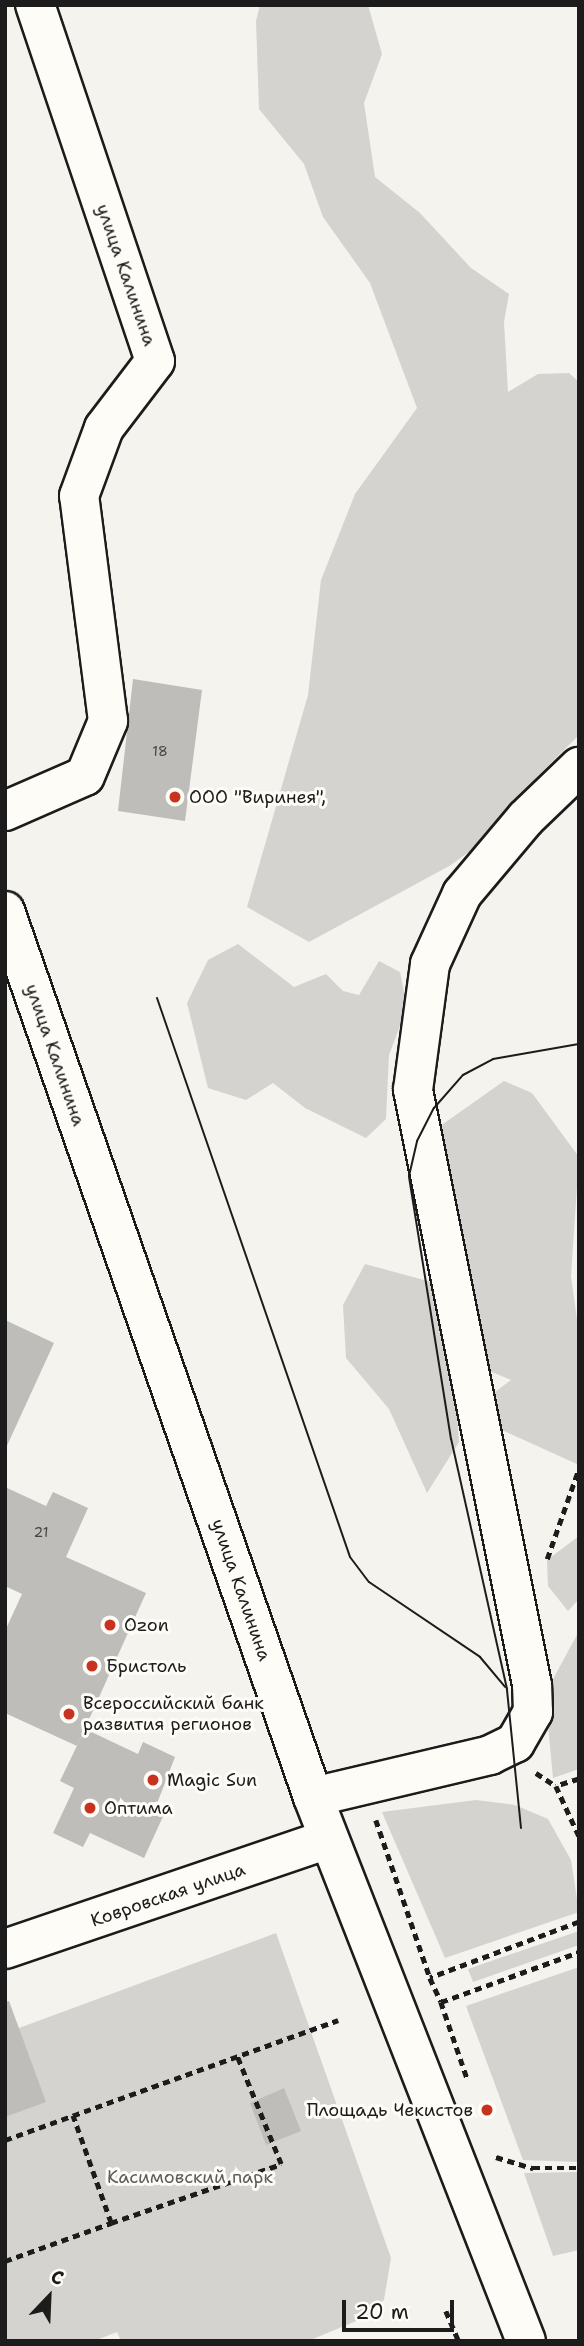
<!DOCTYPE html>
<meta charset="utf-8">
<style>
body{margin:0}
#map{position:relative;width:584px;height:2346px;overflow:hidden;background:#f4f3ee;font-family:"Shantell Sans",sans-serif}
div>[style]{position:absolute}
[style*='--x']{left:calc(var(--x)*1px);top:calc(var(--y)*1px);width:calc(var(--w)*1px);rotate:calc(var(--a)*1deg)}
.green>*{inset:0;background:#d4d3cf}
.building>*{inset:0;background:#bebdba}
.path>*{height:4.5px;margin-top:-2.25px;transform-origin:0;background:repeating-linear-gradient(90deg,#1c1c1c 0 7px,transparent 0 12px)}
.roads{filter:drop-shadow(2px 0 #1c1c1c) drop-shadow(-2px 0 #1c1c1c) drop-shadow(0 2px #1c1c1c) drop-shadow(0 -2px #1c1c1c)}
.minor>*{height:38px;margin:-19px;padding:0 19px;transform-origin:19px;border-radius:19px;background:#fdfcf7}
.tram>*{height:2px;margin:-1px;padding:0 1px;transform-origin:1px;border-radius:1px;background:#1c1c1c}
.dots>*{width:19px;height:19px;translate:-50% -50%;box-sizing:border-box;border:4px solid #fdfcf7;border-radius:50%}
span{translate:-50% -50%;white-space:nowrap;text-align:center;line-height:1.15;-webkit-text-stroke:6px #fdfcf7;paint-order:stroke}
.number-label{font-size:14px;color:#444}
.number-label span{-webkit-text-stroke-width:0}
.street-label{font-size:18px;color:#1c1c1c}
.poi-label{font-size:18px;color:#1c1c1c}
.left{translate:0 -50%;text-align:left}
.right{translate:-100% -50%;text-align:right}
.park-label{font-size:18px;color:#5c5c5b}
.frame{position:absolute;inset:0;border:7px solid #1c1c1c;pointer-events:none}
.north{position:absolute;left:14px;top:2262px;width:70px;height:70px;-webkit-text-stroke:5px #fdfcf7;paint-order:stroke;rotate:23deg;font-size:19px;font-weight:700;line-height:28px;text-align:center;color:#1c1c1c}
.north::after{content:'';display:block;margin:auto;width:24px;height:32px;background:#1c1c1c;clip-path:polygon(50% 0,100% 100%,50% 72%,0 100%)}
.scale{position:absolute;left:342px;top:2300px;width:112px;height:32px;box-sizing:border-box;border:4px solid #1c1c1c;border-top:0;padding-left:9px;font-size:21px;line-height:24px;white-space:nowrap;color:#1c1c1c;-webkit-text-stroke:5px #fdfcf7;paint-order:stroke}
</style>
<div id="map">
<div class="green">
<i style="clip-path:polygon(260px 5px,368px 5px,382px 54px,364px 103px,375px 177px,420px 213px,471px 268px,509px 294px,504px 322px,508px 392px,538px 374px,569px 373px,579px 382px,579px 735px,518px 796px,493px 834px,451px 865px,309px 942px,247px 907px,308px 695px,321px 580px,355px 494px,417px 408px,370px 283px,323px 217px,304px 164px,259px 109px,256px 21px)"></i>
<i style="clip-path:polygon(238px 944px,294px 987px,326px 974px,343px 991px,359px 995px,379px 961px,400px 972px,407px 1007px,389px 1055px,386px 1119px,366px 1138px,305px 1108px,273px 1083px,246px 1100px,208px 1088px,187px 1003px,208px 960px)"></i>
<i style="clip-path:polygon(504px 1081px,532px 1093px,579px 1157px,571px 1276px,579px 1334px,579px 1465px,502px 1430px,491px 1395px,511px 1380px,487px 1370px,432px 1157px,443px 1124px)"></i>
<i style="clip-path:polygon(365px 1264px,435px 1283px,454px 1373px,459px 1442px,427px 1493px,389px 1409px,346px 1358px,343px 1305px)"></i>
<i style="clip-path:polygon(579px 1536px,579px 1599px,568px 1611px,548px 1586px,547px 1560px)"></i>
<i style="clip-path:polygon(579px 1631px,579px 1769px,553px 1778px,545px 1694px)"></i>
<i style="clip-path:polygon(476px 1800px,515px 1805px,548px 1819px,571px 1860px,579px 1912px,445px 1958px,382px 1812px)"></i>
<i style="clip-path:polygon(579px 1931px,579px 1945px,473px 1982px,468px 1969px)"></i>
<i style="clip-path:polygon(276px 1933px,391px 2258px,384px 2300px,366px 2317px,308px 2341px,121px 2341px,117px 2332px,94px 2341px,5px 2341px,5px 2117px,19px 2028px)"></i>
<i style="clip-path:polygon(579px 1967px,579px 2162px,523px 2160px,466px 2006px)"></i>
<i style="clip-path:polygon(579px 2172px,579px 2250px,553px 2256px,524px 2173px)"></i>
</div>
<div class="building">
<i style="clip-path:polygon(133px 679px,202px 690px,185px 821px,118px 811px)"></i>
<i style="clip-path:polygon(5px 1320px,54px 1343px,5px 1450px)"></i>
<i style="clip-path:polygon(5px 1487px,46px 1506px,53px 1492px,88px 1508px,66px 1557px,146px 1593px,77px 1746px,5px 1713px,5px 1631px,22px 1594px,5px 1586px)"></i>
<i style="clip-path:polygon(85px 1729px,138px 1754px,143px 1742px,175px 1757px,156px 1806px,166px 1810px,144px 1858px,90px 1833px,83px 1847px,53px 1833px,74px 1788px,60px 1781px)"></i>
<i style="clip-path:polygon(9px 2001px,46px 2102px,5px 2117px,5px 2002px)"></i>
<i style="clip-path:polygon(284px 2088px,301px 2131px,266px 2145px,250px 2103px)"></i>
</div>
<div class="path">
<i style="--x:547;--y:1559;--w:96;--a:-70.6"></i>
<i style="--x:536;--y:1773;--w:24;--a:33"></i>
<i style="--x:579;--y:1779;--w:24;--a:163"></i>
<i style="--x:556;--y:1786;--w:55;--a:65.3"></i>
<i style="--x:376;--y:1820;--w:167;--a:71.1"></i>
<i style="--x:579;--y:1922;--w:159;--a:159.4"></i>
<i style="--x:430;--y:1978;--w:26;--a:65"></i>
<i style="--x:441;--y:2002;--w:147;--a:-19.9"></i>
<i style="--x:441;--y:2002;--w:80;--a:71.1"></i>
<i style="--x:5;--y:2140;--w:354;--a:-19.8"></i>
<i style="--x:496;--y:2157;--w:39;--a:17"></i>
<i style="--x:533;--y:2168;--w:46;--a:0"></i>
<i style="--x:111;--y:2223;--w:180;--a:-19.1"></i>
<i style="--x:281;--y:2164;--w:117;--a:-112.2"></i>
<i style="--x:5;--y:2261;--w:113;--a:-19.7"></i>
<i style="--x:111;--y:2223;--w:114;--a:-109.6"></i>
<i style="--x:446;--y:2311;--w:33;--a:67"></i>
</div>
<div class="roads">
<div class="minor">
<i style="--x:5;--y:811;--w:87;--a:-23.6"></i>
<i style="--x:85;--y:776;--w:60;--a:-67.3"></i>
<i style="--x:108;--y:721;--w:227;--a:-97.3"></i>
<i style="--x:79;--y:496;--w:72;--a:-69.8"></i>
<i style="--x:104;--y:428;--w:84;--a:-52.7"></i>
<i style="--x:155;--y:361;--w:376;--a:-108.6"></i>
<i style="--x:5;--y:911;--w:938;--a:70.83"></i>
<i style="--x:313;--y:1797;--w:584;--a:68.62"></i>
<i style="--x:313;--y:1797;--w:182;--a:-13.3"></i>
<i style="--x:490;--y:1755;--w:28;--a:-26"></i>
<i style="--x:515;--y:1743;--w:36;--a:-60"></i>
<i style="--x:533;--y:1712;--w:27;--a:-92"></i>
<i style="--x:532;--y:1685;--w:607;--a:-101.31"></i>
<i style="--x:413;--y:1090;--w:127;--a:-82.3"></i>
<i style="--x:430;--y:964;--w:77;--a:-65.4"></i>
<i style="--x:462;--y:894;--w:99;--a:-49.9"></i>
<i style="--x:526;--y:818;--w:74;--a:-43.9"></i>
<i style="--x:5;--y:1949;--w:341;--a:-18.8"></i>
</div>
</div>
<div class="tram">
<i style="--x:157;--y:998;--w:591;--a:70.95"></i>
<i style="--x:350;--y:1557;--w:31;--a:53"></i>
<i style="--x:369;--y:1582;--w:134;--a:34"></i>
<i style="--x:480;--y:1657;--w:39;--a:50"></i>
<i style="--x:521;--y:1828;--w:140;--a:-95.8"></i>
<i style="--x:507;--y:1689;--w:256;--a:-102.6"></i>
<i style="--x:451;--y:1439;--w:266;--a:-99.1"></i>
<i style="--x:409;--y:1176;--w:36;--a:-77"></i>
<i style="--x:417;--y:1141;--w:37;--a:-63"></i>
<i style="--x:434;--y:1108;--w:44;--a:-48.7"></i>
<i style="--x:463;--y:1075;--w:34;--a:-28"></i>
<i style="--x:493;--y:1059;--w:87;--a:-9.9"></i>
</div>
<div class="dots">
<i style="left:175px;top:797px;background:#c8321e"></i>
<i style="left:110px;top:1625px;background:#c8321e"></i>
<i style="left:92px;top:1666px;background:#c8321e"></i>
<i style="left:69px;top:1714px;background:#c8321e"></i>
<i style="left:153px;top:1780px;background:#c8321e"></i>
<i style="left:90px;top:1808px;background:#c8321e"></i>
<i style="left:487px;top:2110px;background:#c8321e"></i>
</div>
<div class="number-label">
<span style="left:160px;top:751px">18</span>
<span style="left:41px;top:1532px">21</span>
</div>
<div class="street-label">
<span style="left:126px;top:275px;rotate:71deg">улица Калинина</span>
<span style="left:55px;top:1055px;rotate:71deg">улица Калинина</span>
<span style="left:241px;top:1590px;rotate:71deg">улица Калинина</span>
<span style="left:168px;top:1895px;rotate:-19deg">Ковровская улица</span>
</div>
<div class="poi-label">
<span class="left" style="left:189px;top:797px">ООО "Виринея",</span>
<span class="left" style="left:124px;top:1625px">Ozon</span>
<span class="left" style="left:106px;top:1666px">Бристоль</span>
<span class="left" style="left:83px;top:1714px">Всероссийский банк<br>развития регионов</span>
<span class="left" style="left:167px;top:1780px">Magic Sun</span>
<span class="left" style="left:104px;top:1808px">Оптима</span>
<span class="right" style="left:473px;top:2110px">Площадь Чекистов</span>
</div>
<div class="park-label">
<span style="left:190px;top:2177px">Касимовский парк</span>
</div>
<div class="frame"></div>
<div class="north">С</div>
<div class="scale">20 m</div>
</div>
